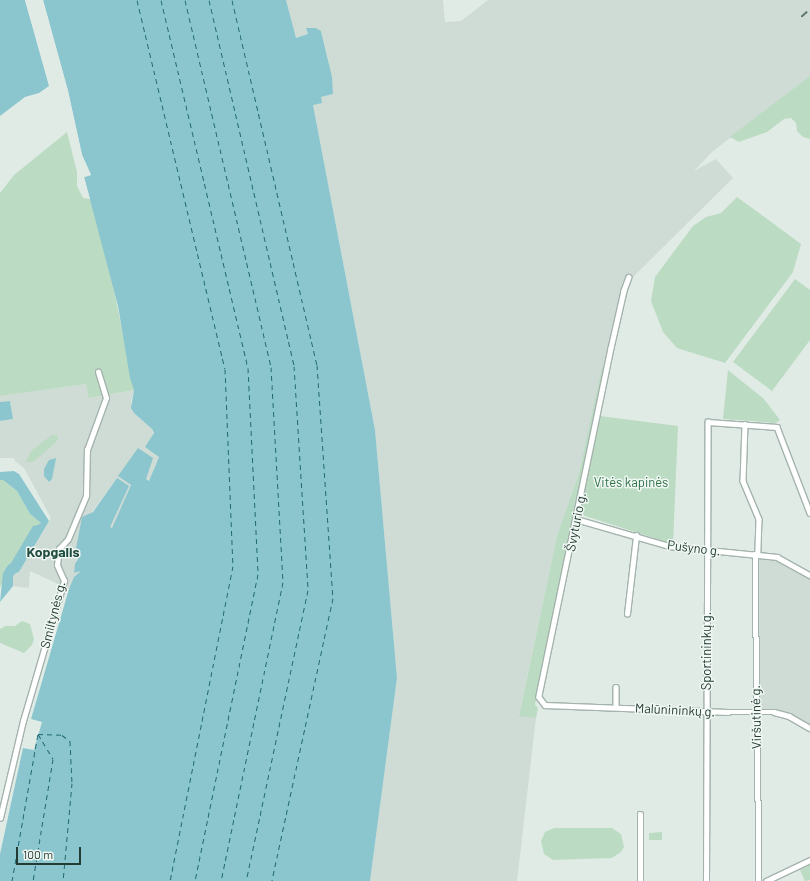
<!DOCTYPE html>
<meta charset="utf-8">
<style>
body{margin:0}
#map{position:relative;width:810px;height:881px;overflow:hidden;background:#e1ebe6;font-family:Barlow,sans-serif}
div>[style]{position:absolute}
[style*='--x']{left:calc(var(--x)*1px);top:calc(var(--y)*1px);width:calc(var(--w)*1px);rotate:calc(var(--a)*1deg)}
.built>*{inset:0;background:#cfdbd5}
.green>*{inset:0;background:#bbdbc2}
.water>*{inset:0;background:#8bc6ce}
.pier>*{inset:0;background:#e1ebe6}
.ferry>*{height:1px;margin-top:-0.5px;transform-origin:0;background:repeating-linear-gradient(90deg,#1f6974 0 5px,transparent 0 9px)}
.roads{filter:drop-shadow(1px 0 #a4b3ad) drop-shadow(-1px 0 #a4b3ad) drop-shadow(0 1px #a4b3ad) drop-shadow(0 -1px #a4b3ad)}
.minor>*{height:4.5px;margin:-2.25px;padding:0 2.25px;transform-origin:2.25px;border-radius:2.25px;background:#fff}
.rail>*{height:1.5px;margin-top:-0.75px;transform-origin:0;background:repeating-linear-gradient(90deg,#5c766e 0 8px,transparent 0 12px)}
span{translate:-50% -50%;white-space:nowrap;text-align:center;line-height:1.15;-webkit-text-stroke:3px #f1f8f4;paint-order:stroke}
.park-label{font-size:13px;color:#2e7045}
.street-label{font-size:13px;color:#223b33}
.neighbourhood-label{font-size:14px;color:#1f4c3f;font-weight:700}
.scale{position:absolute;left:16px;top:847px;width:65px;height:18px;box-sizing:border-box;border:2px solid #223b33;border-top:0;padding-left:5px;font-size:12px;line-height:14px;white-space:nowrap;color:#223b33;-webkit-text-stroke:3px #f1f8f4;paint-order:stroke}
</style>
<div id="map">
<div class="built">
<i style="clip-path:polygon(286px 0,443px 0,445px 22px,461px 21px,488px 0,810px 0,810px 76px,712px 152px,694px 171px,716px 159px,733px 178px,631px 279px,623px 282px,579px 473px,557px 536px,519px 715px,536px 718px,517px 881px,370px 881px,397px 678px,375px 430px,313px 105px,320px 97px,333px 94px,328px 59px,321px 31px,306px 29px,308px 34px,296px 39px)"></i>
<i style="clip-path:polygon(86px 384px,90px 398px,134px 390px,131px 401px,134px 413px,152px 429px,159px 456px,150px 480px,119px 476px,131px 485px,112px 529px,110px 528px,117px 478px,90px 515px,77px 556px,75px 574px,80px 569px,81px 571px,74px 577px,69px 589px,30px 571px,29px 588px,13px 586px,13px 576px,16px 573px,19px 572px,51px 518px,24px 468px,15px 461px,14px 458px,0 458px,0 421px,13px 419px,10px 401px,0 402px,0 396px)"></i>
<i style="clip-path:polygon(758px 559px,780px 562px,810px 579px,810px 727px,785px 712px,762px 709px,759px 706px)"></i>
</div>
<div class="green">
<i style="clip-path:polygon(810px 76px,810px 139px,803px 137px,797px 131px,796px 123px,791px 118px,784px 119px,767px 132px,739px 142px,730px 137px)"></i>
<i style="clip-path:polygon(67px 132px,77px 172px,77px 186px,83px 198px,90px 199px,110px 270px,134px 390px,89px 398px,86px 384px,0 396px,0 193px,14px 175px)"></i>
<i style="clip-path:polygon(737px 197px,801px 244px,793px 272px,725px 363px,677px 348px,663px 332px,651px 301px,655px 277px,693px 226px,706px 217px,721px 213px)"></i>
<i style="clip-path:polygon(795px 279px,810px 290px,810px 340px,772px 391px,733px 362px)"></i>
<i style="clip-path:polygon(602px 368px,605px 369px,535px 705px,538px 708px,536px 718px,519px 716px,557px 536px,579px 473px)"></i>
<i style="clip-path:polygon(728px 370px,764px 399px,780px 420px,776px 423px,723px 419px)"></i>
<i style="clip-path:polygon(600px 416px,678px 426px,673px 544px,579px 514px)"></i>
<i style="clip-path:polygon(52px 435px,57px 435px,58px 439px,54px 444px,33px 462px,26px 462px,31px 451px)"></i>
<i style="clip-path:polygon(0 480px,3px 480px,17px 491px,30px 514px,41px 523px,11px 563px,8px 565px,3px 573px,3px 582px,0 587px)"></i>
<i style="clip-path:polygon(22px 621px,30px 624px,34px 639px,32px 645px,24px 653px,0 643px,0 629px,5px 626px,15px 626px)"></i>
<i style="clip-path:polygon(554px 828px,612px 828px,621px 834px,624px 847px,621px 852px,612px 858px,553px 860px,544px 854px,541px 841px,545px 832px)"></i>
<i style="clip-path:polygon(662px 832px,662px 840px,649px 840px,649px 833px)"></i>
<i style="clip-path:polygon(810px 865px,810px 880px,805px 881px,800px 870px)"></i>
</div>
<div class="water">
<i style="clip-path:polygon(0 0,25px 0,49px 86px,39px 93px,25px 97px,0 116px)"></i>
<i style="clip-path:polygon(43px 0,286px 0,296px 38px,308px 34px,306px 28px,316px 28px,321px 31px,332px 77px,333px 94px,321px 97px,322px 103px,313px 105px,375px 430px,397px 678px,370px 881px,0 881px,0 854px,23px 748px,34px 750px,42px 722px,31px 719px,69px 589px,74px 577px,81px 571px,74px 573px,75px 564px,78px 559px,75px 554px,82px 517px,93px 512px,117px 478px,129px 486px,110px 527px,112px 528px,131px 485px,118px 476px,138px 448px,153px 458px,146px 479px,149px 481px,159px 457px,145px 447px,154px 433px,152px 429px,134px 413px,131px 408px,134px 390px,130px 378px,118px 306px,84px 177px,91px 175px,82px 155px,68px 91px)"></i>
<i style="clip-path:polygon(10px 401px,13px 419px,0 421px,0 402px)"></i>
<i style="clip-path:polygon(56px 458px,52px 479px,49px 482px,44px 476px,44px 469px,49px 460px)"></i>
<i style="clip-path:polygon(14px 471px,19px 474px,49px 521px,19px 572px,16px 573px,13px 576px,13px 586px,0 602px,3px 573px,8px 565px,11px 563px,33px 526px,38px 525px,41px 523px,30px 514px,17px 491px,3px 480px,0 480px,0 472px)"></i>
</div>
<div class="pier">
<i style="clip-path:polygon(25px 0,27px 0,51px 85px,50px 88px)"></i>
<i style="clip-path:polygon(41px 0,43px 0,68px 91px,82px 155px,91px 175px,84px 177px,90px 199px,88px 199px,82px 177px,88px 174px,80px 156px,66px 91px)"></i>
</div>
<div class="ferry">
<i style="--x:137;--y:0;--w:379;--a:76.6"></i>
<i style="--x:225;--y:369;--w:197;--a:87.7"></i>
<i style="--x:233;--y:566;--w:321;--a:101.3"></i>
<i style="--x:161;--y:0;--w:378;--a:76.7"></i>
<i style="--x:248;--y:368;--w:206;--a:87.2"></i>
<i style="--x:258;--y:574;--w:313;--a:101.6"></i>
<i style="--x:185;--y:0;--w:377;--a:76.8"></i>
<i style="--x:271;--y:367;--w:215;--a:86.8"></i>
<i style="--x:283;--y:582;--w:305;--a:101.7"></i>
<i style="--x:209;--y:0;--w:376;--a:76.9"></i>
<i style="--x:294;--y:366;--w:224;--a:86.4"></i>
<i style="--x:308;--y:590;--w:298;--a:102"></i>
<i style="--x:232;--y:0;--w:375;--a:76.9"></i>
<i style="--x:317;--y:365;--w:234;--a:86.1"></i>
<i style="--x:333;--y:598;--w:289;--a:102.2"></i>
<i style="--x:38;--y:734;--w:24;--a:2"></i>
<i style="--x:62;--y:735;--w:10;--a:37"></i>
<i style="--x:70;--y:741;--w:42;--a:87.3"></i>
<i style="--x:72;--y:783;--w:98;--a:95.2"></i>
<i style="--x:12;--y:881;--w:149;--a:-80"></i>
<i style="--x:38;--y:734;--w:29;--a:59"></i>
<i style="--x:53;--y:759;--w:124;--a:99.3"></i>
</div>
<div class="roads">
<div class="minor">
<i style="--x:629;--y:277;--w:15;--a:110"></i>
<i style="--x:624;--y:291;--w:58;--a:102.8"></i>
<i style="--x:611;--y:348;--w:356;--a:101.7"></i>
<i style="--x:539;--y:697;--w:10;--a:53"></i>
<i style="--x:545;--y:705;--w:183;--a:2.2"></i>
<i style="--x:728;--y:712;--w:46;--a:0"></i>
<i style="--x:774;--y:712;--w:16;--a:15"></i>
<i style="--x:789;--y:716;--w:24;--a:30"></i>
<i style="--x:745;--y:424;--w:57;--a:92"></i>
<i style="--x:743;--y:481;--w:41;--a:67.2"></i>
<i style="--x:759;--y:519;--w:35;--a:92"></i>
<i style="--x:576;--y:519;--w:97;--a:16.2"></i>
<i style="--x:669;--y:546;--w:109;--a:5.8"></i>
<i style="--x:777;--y:557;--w:38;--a:29"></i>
<i style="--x:755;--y:554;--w:327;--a:89.3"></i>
<i style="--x:627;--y:614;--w:79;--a:-83.4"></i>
<i style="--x:616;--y:687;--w:20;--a:90"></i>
<i style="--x:640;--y:814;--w:67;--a:90"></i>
<i style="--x:0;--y:818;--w:100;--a:-76.7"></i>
<i style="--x:23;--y:721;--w:146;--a:-73.7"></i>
<i style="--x:64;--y:581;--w:17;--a:-114"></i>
<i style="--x:57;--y:565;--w:16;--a:-83"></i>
<i style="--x:59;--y:549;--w:13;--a:-48"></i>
<i style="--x:68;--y:539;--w:47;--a:-67.3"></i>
<i style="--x:86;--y:496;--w:46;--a:-88.8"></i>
<i style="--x:87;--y:450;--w:55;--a:-69.9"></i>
<i style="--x:106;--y:398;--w:27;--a:-107"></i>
<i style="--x:706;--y:881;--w:459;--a:-89.8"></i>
<i style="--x:708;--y:422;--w:69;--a:4.1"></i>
<i style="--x:777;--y:427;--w:92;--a:69"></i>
<i style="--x:766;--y:881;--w:49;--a:-25.5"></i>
</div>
</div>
<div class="rail">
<i style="--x:801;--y:17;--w:12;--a:-42"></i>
</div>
<div class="park-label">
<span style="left:631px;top:482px">Vitės kapinės</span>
</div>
<div class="street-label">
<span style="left:576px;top:522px;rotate:-79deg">Švyturio g.</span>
<span style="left:694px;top:548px;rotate:7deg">Pušyno g.</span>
<span style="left:53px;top:615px;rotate:-76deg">Smiltynės g.</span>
<span style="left:706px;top:651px;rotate:-90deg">Sportininkų g.</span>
<span style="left:675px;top:710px;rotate:3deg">Malūnininkų g.</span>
<span style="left:756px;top:717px;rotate:-91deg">Viršutinė g.</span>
</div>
<div class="neighbourhood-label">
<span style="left:53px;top:552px">Kopgalis</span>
</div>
<div class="scale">100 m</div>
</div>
